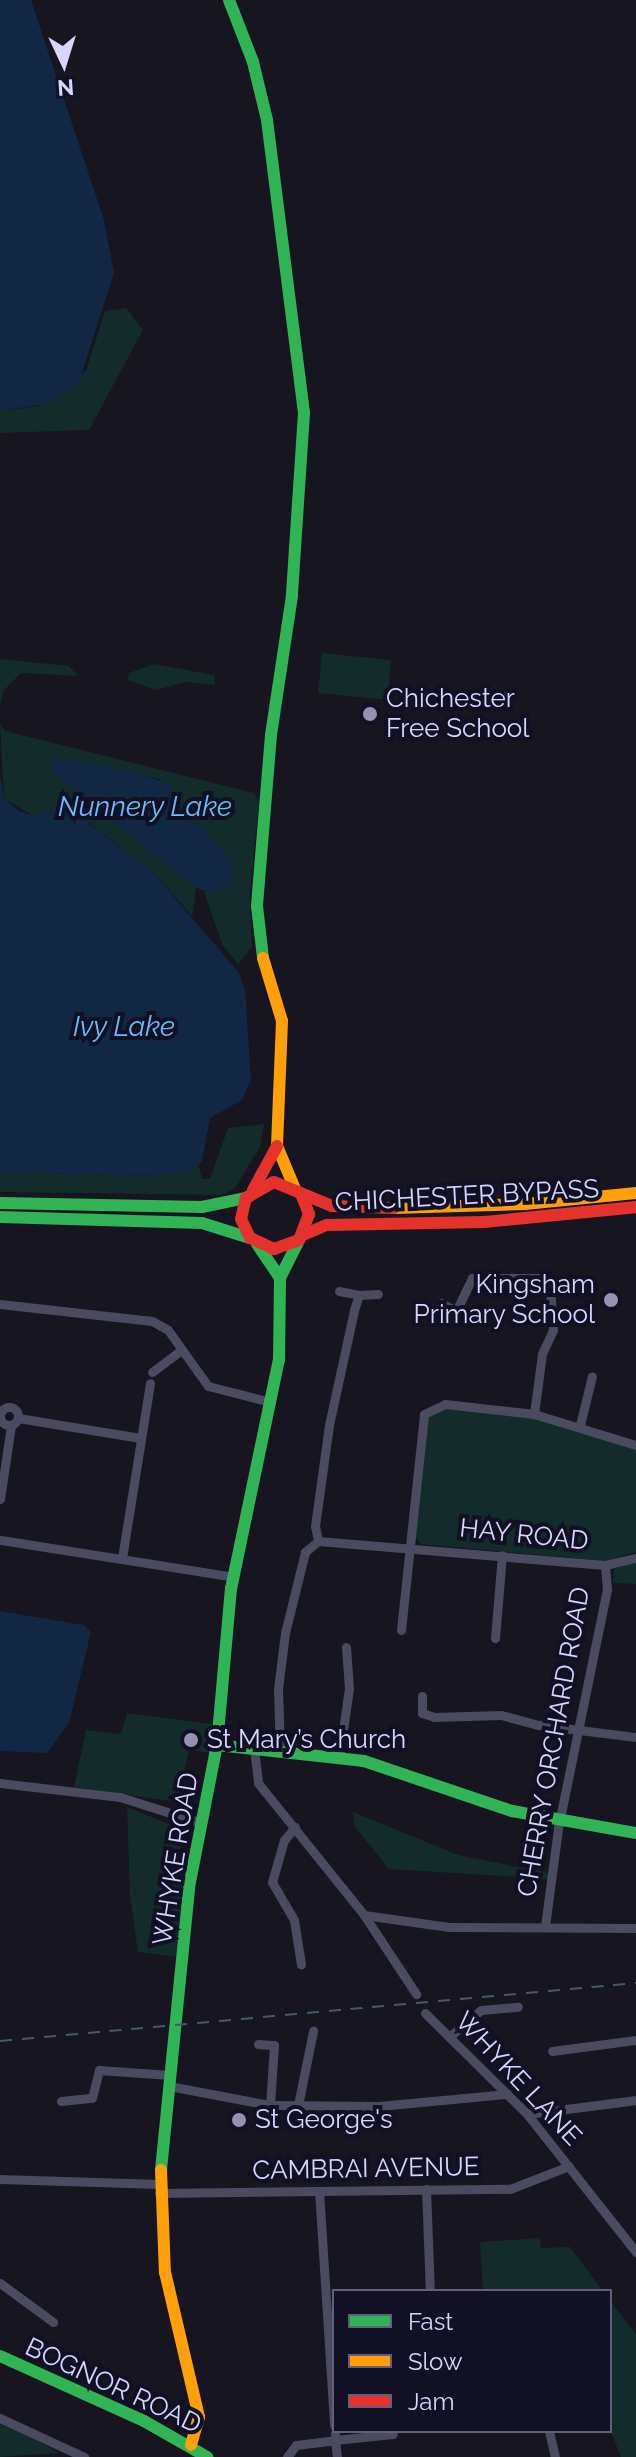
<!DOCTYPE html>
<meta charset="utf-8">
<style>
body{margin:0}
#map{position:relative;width:636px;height:2457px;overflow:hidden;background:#161520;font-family:Raleway,sans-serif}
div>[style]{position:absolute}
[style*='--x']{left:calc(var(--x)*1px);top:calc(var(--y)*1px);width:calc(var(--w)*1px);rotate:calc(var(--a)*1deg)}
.green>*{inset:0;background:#132b2a}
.water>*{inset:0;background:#112744}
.street>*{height:9px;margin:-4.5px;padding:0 4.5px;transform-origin:4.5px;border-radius:4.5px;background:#4a4b60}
.street>.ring{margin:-4.5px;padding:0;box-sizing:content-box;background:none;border:9px solid #4a4b60;border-radius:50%}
.fast>*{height:12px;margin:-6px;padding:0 6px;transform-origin:6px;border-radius:6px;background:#30b455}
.slow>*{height:12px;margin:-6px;padding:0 6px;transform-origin:6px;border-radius:6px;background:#ff9f0a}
.jam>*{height:12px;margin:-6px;padding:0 6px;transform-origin:6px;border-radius:6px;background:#e5322d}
.rail>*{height:2px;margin-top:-1px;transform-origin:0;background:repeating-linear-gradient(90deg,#445a67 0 12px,transparent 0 22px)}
.dots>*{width:22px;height:22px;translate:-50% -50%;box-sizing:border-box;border:4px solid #121025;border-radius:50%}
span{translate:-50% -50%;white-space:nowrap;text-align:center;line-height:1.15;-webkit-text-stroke:8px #121025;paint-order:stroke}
.poi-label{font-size:26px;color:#d8d6fd}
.left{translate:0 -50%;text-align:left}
.right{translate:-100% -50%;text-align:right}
.street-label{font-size:26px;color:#d8d6fd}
.water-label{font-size:28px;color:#69bef8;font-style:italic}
.legend{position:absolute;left:332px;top:2289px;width:280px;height:144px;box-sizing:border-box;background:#121025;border:2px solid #615f7b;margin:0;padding:10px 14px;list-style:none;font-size:24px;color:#d8d6fd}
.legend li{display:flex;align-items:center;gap:16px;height:40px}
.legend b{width:40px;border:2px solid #615f7b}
.north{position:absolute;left:24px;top:24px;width:80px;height:80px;-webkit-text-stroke:6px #121025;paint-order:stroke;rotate:176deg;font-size:22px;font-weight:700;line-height:32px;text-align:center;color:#d8d6fd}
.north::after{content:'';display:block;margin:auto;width:28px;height:36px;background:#d8d6fd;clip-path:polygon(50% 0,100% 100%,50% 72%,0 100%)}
</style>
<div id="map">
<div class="green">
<i style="clip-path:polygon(126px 308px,143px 330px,89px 430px,0 433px,0 411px,38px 406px,86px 371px,105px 311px)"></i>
<i style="clip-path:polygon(322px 653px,391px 660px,388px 700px,318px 693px)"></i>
<i style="clip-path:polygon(0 659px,69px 666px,78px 676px,21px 673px,4px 690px,0 706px)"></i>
<i style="clip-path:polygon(154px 664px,214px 675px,215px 685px,186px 682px,156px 690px,127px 680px,129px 673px)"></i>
<i style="clip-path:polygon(0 724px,5px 731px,254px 793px,259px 803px,250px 893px,252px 947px,238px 964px,223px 946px,204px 892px,232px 884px,234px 864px,204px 830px,182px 818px,179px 801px,159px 779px,56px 758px,54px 773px,196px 888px,192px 916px,153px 872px,67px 806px,33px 816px,4px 798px)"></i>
<i style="clip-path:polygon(264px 1124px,260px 1147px,235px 1188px,223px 1195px,0 1192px,0 1172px,160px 1176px,199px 1166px,202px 1179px,210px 1179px,228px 1128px)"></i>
<i style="clip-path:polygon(440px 1407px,504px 1413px,576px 1428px,636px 1450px,636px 1552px,606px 1561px,420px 1544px,412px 1531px,426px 1419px)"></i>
<i style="clip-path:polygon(636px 1561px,636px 1584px,613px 1583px,614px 1569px)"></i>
<i style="clip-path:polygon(127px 1713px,212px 1724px,210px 1753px,189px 1750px,178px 1802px,74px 1787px,86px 1730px,121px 1734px)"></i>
<i style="clip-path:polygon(127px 1807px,176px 1827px,183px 1860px,177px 1957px,138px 1952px,130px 1895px)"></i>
<i style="clip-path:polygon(353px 1812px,458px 1855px,549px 1873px,548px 1879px,389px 1869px,355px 1827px)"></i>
<i style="clip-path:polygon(540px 2238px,541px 2248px,570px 2247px,603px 2291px,483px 2291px,480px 2242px)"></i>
<i style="clip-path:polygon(610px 2301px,636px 2334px,636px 2457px,621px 2457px,610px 2430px)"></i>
<i style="clip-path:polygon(0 2420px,43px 2444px,60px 2453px,0 2457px)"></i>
</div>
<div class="water">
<i style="clip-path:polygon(0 0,31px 0,104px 220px,114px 273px,79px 382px,50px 403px,0 411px)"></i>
<i style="clip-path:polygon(56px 758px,129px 771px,170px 784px,182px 818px,204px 830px,234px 864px,232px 884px,212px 893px,196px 888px,54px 773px,50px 763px)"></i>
<i style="clip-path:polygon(0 774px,4px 798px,17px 810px,33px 816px,66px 806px,153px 872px,239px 973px,245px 990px,251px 1080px,242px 1100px,210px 1118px,202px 1161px,194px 1170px,160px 1176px,0 1172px)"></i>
<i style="clip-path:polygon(0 1611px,84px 1625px,91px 1632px,69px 1723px,47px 1753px,0 1751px)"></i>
</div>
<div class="street">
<i style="--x:339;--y:1291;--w:20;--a:11"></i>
<i style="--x:441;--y:1303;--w:17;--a:28"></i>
<i style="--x:456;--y:1311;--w:37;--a:-64"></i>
<i style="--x:472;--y:1278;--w:70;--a:0"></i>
<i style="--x:542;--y:1278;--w:11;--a:45"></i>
<i style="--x:550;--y:1286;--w:44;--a:86.1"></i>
<i style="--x:553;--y:1330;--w:26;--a:115"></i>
<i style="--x:542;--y:1354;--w:61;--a:97.6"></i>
<i style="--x:0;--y:1304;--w:153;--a:6.4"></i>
<i style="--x:152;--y:1321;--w:18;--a:29"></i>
<i style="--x:168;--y:1330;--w:69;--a:54.5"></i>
<i style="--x:208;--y:1386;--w:65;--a:14.3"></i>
<i style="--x:152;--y:1372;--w:34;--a:-37"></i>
<i class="ring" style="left:0;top:1407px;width:9px;height:9px"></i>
<i style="--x:18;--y:1418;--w:124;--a:9.3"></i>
<i style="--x:580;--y:1425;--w:50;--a:-76.2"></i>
<i style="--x:0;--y:1499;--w:75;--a:-81.5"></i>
<i style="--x:1;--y:1540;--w:236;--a:9"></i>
<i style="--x:318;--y:1541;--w:15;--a:-101"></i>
<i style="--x:315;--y:1526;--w:102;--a:-82.1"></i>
<i style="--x:329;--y:1425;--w:118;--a:-77.7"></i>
<i style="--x:354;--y:1310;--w:16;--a:-72"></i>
<i style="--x:359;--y:1295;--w:19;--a:-3"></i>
<i style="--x:122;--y:1558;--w:177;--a:-80.9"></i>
<i style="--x:401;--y:1630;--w:217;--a:-83.9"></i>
<i style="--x:424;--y:1414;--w:23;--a:-25"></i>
<i style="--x:445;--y:1404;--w:90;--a:6.4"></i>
<i style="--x:534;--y:1414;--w:107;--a:16.9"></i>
<i style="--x:495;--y:1638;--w:83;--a:-85.2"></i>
<i style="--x:422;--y:1696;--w:17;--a:90"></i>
<i style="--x:422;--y:1713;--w:13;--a:18"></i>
<i style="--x:434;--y:1717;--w:67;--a:-1.7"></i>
<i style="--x:501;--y:1715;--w:39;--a:15"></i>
<i style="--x:539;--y:1725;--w:98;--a:7.1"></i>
<i style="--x:254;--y:1749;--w:34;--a:83"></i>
<i style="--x:258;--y:1783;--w:169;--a:51.2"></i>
<i style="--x:364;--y:1915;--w:95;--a:56.6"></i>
<i style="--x:280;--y:1752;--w:63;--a:-91.8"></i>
<i style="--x:278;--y:1689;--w:56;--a:-82.9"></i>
<i style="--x:285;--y:1633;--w:83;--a:-76.1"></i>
<i style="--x:305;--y:1552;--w:17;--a:-40"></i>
<i style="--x:318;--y:1541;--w:288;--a:4.8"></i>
<i style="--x:605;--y:1565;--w:32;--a:-13"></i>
<i style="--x:339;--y:1758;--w:70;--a:-81.8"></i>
<i style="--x:349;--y:1689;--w:42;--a:-94.1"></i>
<i style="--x:0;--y:1783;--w:121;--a:6.7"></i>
<i style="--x:120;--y:1797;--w:83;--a:17.6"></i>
<i style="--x:295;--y:1827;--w:17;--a:130"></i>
<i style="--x:284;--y:1840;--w:44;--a:105.9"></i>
<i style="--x:272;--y:1882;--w:44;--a:59.9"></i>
<i style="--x:294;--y:1920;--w:45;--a:81"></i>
<i style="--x:364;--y:1915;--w:86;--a:8"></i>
<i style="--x:449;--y:1927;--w:187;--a:0.3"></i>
<i style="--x:545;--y:1926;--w:99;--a:-82.4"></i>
<i style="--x:558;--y:1828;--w:244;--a:-78.4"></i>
<i style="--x:607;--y:1589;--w:24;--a:-95"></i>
<i style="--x:425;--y:2013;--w:144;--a:44.7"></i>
<i style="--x:527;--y:2114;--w:176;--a:51.7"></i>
<i style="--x:449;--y:2037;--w:42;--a:-40.2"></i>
<i style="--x:481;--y:2010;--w:37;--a:-5"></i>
<i style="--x:258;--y:2044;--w:16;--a:4"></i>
<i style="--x:274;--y:2045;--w:60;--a:93.8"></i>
<i style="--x:552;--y:2051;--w:85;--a:-7.5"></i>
<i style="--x:169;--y:2086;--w:103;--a:10.7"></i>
<i style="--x:270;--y:2105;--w:109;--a:0.5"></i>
<i style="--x:379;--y:2106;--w:129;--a:-5.4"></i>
<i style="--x:61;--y:2101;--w:31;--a:-6"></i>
<i style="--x:92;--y:2098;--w:29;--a:-76"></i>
<i style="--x:99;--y:2070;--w:71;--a:4"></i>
<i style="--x:298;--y:2105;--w:76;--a:-78.5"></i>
<i style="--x:527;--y:2114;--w:110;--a:-7.3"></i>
<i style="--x:0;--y:2179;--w:160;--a:1.8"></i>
<i style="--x:426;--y:2189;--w:102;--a:87.8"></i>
<i style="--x:319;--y:2191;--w:235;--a:86.3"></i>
<i style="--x:159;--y:2193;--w:351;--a:-0.7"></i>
<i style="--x:510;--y:2189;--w:63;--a:-21.3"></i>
<i style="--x:0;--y:2283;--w:66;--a:36.3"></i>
<i style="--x:0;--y:2418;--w:93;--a:24.9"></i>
<i style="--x:549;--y:2431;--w:27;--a:77"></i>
<i style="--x:287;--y:2457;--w:15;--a:-53"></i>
<i style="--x:296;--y:2445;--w:39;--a:-7"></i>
<i style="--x:335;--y:2440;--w:6;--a:-90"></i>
<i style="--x:337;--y:2457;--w:17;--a:-97"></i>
<i style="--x:335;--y:2440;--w:58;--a:-5.9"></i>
</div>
<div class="fast">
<i style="--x:229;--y:0;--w:66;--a:68.8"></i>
<i style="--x:253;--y:62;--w:60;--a:76.4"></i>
<i style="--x:267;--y:120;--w:295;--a:82.8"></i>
<i style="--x:304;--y:413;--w:183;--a:93.8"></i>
<i style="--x:292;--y:596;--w:141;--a:98.6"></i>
<i style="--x:271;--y:735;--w:172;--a:94.7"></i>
<i style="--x:257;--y:906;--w:52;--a:83.4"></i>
<i style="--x:0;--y:1203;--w:202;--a:1.1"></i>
<i style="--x:202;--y:1207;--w:45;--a:-11.6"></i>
<i style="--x:0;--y:1217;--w:202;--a:1.7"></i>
<i style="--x:202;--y:1223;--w:50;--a:17.4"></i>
<i style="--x:257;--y:1244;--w:41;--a:55.9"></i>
<i style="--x:217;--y:1745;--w:148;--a:6.2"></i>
<i style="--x:364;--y:1761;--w:156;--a:18.7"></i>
<i style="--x:512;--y:1811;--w:126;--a:10.1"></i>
<i style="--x:161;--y:2170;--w:289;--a:-84.3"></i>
<i style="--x:190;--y:1882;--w:140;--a:-78.9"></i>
<i style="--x:217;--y:1745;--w:157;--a:-84.9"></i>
<i style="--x:231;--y:1589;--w:234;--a:-78.2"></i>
<i style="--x:279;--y:1360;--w:82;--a:-89.3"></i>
<i style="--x:280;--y:1278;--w:42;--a:-63.4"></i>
<i style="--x:0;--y:2356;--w:158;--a:24.3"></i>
<i style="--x:144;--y:2421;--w:73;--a:29.7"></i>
</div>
<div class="slow">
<i style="--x:263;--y:958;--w:66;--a:73.2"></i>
<i style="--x:282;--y:1021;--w:125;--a:92.3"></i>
<i style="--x:277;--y:1146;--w:47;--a:67.3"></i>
<i style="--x:394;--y:1208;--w:131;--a:-1.7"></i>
<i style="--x:525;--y:1204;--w:112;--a:-5.7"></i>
<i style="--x:161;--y:2170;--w:102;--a:87.8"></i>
<i style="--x:165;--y:2272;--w:149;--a:76.8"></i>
<i style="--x:199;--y:2417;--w:29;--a:106"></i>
</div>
<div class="jam">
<i style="--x:253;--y:1190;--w:50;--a:-61.4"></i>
<i style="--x:301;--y:1194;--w:22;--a:68"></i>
<i style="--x:309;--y:1214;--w:28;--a:111"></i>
<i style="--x:299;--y:1240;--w:27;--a:160"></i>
<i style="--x:274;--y:1249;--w:26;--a:-155"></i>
<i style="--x:250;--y:1238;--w:21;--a:-115"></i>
<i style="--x:241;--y:1219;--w:22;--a:-77"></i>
<i style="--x:246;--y:1198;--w:32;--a:-30"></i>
<i style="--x:274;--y:1182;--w:63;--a:22.5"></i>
<i style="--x:332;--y:1206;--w:62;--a:1.8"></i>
<i style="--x:303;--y:1235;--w:26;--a:-23"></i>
<i style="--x:327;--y:1225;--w:157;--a:-1.1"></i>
<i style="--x:484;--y:1222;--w:153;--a:-5.6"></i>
</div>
<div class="rail">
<i style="--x:0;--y:2041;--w:639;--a:-5.21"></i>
</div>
<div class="dots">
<i style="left:370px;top:714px;background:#9492b0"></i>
<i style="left:611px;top:1300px;background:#9492b0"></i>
<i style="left:191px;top:1740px;background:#9492b0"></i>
<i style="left:239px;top:2120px;background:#9492b0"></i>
</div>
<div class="poi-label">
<span class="left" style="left:386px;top:714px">Chichester<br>Free School</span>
<span class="right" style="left:595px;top:1300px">Kingsham<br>Primary School</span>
<span class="left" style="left:207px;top:1740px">St Mary’s Church</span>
<span class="left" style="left:255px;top:2120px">St George's</span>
</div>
<div class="street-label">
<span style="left:467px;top:1196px;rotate:-3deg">CHICHESTER BYPASS</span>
<span style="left:524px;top:1535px;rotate:6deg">HAY ROAD</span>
<span style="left:554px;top:1742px;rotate:-80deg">CHERRY ORCHARD ROAD</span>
<span style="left:176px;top:1859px;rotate:-81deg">WHYKE ROAD</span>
<span style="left:518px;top:2079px;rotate:47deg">WHYKE LANE</span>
<span style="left:366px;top:2169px;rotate:-1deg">CAMBRAI AVENUE</span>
<span style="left:113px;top:2386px;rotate:25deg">BOGNOR ROAD</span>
</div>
<div class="water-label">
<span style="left:145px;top:807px">Nunnery Lake</span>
<span style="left:124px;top:1027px">Ivy Lake</span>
</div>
<ul class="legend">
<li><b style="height:10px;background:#30b455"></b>Fast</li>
<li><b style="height:10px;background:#ff9f0a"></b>Slow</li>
<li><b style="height:10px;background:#e5322d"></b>Jam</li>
</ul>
<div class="north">N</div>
</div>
